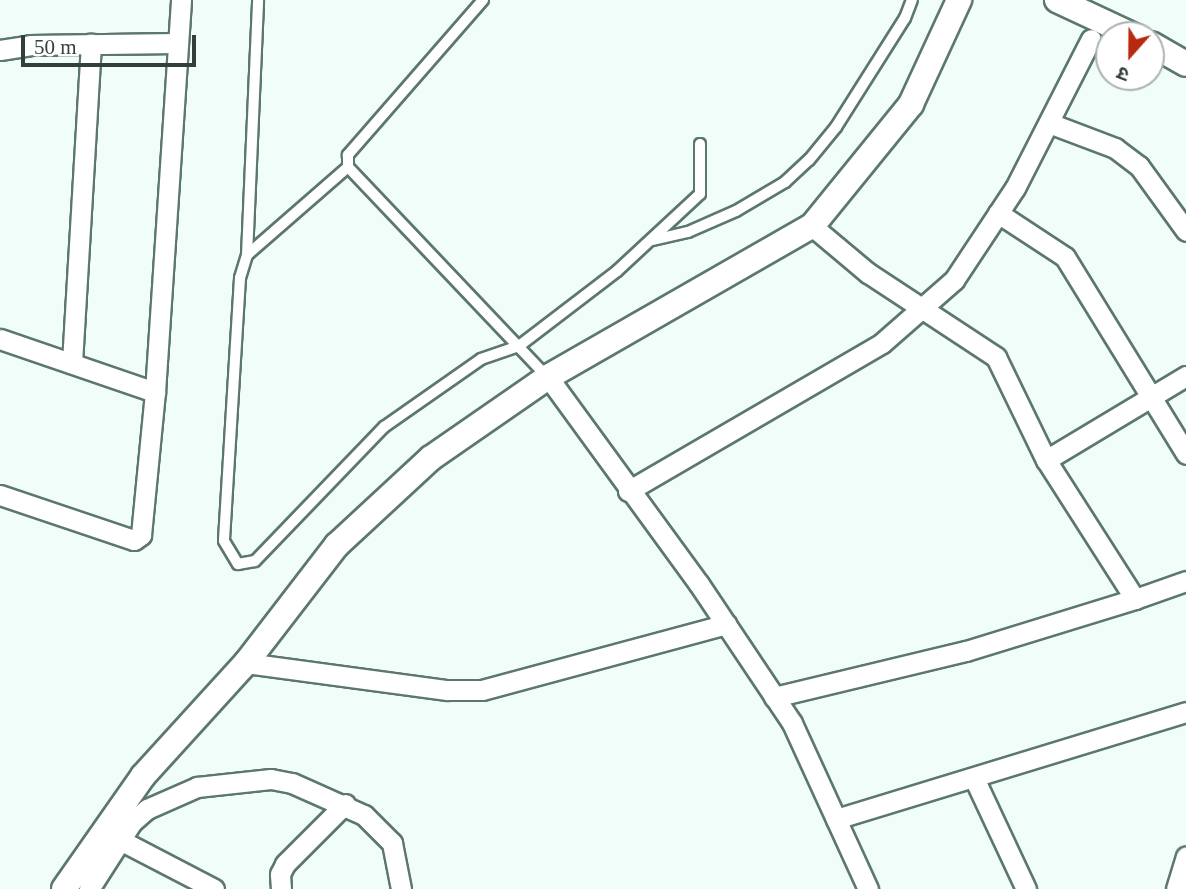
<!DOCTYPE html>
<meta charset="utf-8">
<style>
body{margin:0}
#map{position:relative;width:1186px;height:889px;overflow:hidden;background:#f1fdf9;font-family:"Times New Roman","Noto Sans Devanagari",serif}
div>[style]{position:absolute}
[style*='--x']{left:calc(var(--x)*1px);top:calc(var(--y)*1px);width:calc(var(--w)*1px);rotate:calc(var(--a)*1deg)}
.roads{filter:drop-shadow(2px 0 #5b776e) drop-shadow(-2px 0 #5b776e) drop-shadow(0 2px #5b776e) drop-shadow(0 -2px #5b776e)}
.service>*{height:10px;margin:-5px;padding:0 5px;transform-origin:5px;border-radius:5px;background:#fff}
.minor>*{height:19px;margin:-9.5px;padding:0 9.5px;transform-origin:9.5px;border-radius:9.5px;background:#fff}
.tertiary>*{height:24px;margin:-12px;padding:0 12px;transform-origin:12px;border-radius:12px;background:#fff}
span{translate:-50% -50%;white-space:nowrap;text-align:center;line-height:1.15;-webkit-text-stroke:5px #fff;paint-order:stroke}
.north{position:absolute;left:1095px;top:21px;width:70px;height:70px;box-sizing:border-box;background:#fff;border:2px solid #adb2b1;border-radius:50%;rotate:201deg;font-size:19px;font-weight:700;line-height:28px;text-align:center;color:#333f3b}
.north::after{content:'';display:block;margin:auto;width:24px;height:32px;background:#b62a0f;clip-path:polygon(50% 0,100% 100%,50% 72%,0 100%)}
.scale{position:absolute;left:21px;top:35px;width:175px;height:32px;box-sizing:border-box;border:4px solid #333f3b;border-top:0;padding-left:9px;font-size:21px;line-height:24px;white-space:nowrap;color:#333f3b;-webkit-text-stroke:5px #fff;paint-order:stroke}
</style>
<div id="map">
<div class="roads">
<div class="service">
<i style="--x:483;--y:0;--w:206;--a:131.1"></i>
<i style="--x:348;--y:155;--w:12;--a:90"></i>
<i style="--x:348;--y:167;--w:289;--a:46.5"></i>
<i style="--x:348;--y:167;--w:134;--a:138.9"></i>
<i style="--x:247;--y:255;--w:24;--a:107"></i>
<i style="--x:240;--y:278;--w:263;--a:93.5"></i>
<i style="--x:224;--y:541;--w:27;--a:59"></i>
<i style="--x:238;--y:564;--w:17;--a:-10"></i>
<i style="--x:255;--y:561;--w:186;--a:-46.1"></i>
<i style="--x:384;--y:427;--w:118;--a:-35"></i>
<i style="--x:481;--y:359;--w:40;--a:-18.9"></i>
<i style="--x:519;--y:346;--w:123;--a:-37.4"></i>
<i style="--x:617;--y:271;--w:113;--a:-42.9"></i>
<i style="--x:700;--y:194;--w:50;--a:-90"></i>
<i style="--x:653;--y:240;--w:36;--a:-13"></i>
<i style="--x:688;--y:232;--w:52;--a:-23.6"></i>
<i style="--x:736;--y:211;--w:57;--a:-30.6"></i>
<i style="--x:785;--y:182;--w:33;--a:-43"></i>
<i style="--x:809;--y:160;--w:43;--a:-50.7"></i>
<i style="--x:836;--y:127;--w:129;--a:-57.7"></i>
<i style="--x:905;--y:18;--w:19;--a:-69"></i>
<i style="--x:247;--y:255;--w:255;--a:-87.5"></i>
</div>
<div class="minor">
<i style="--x:0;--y:50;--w:30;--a:-9"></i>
<i style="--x:30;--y:45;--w:147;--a:-0.8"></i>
<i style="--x:1049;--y:123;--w:71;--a:20.7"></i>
<i style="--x:1115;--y:148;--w:30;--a:37"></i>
<i style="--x:1139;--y:166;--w:80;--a:54.1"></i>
<i style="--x:998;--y:213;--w:80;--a:33.3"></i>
<i style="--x:1065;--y:257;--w:231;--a:58.4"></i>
<i style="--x:0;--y:339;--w:164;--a:18.9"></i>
<i style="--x:72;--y:363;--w:320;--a:-86.6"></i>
<i style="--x:548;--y:377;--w:256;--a:53.9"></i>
<i style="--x:699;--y:584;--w:167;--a:56.2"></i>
<i style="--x:792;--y:723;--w:183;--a:65.4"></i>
<i style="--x:1046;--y:460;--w:163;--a:-31"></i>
<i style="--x:628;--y:491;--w:294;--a:-30.2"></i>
<i style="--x:882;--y:343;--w:96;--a:-41.2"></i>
<i style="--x:954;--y:280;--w:110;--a:-56.5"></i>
<i style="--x:1015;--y:188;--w:167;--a:-63"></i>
<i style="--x:0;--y:495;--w:141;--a:18.6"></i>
<i style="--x:134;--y:540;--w:9;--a:-36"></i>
<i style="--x:141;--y:535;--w:144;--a:-84.4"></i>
<i style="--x:155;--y:392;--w:393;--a:-86.2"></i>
<i style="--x:1135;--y:599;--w:54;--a:-19.4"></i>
<i style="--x:246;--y:663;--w:203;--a:7.7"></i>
<i style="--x:447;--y:690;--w:35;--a:0"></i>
<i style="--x:482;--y:690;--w:253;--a:-15.1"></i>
<i style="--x:774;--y:697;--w:197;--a:-13.5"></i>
<i style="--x:966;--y:651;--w:177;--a:-17.1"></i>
<i style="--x:1135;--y:599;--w:165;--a:-122.6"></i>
<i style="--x:1046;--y:460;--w:114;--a:-115.9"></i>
<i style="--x:996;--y:357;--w:153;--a:-146.7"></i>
<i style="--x:868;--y:273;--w:73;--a:-140"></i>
<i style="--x:974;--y:778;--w:123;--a:64.9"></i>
<i style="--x:836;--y:819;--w:366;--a:-17"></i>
<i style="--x:120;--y:840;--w:106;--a:27.5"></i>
<i style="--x:89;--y:889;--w:80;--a:-57.3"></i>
<i style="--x:132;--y:822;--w:20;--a:-41"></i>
<i style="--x:147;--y:809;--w:55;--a:-23.7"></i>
<i style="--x:197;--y:787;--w:74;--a:-6.2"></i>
<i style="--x:271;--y:779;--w:21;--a:11"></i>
<i style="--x:292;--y:783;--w:79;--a:24"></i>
<i style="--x:364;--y:815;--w:40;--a:45"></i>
<i style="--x:392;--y:843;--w:47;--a:78.9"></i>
<i style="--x:281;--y:889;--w:15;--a:-94"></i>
<i style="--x:280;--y:874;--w:11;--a:-63"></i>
<i style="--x:285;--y:864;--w:85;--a:-45"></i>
<i style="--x:1176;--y:889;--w:34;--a:-73"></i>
</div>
<div class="tertiary">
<i style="--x:1057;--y:0;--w:83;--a:25"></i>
<i style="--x:1151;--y:44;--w:40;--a:29.7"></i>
<i style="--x:64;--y:889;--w:138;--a:-55"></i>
<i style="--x:143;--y:776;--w:153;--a:-47.7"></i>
<i style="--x:246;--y:663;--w:149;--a:-52.4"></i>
<i style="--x:337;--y:545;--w:128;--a:-42.8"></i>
<i style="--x:431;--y:458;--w:142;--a:-34.7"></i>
<i style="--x:548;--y:377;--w:304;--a:-29.8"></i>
<i style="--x:812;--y:226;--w:157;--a:-50.9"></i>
<i style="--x:911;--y:104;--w:115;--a:-65.2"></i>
</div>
</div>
<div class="north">उ</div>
<div class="scale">50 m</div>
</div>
